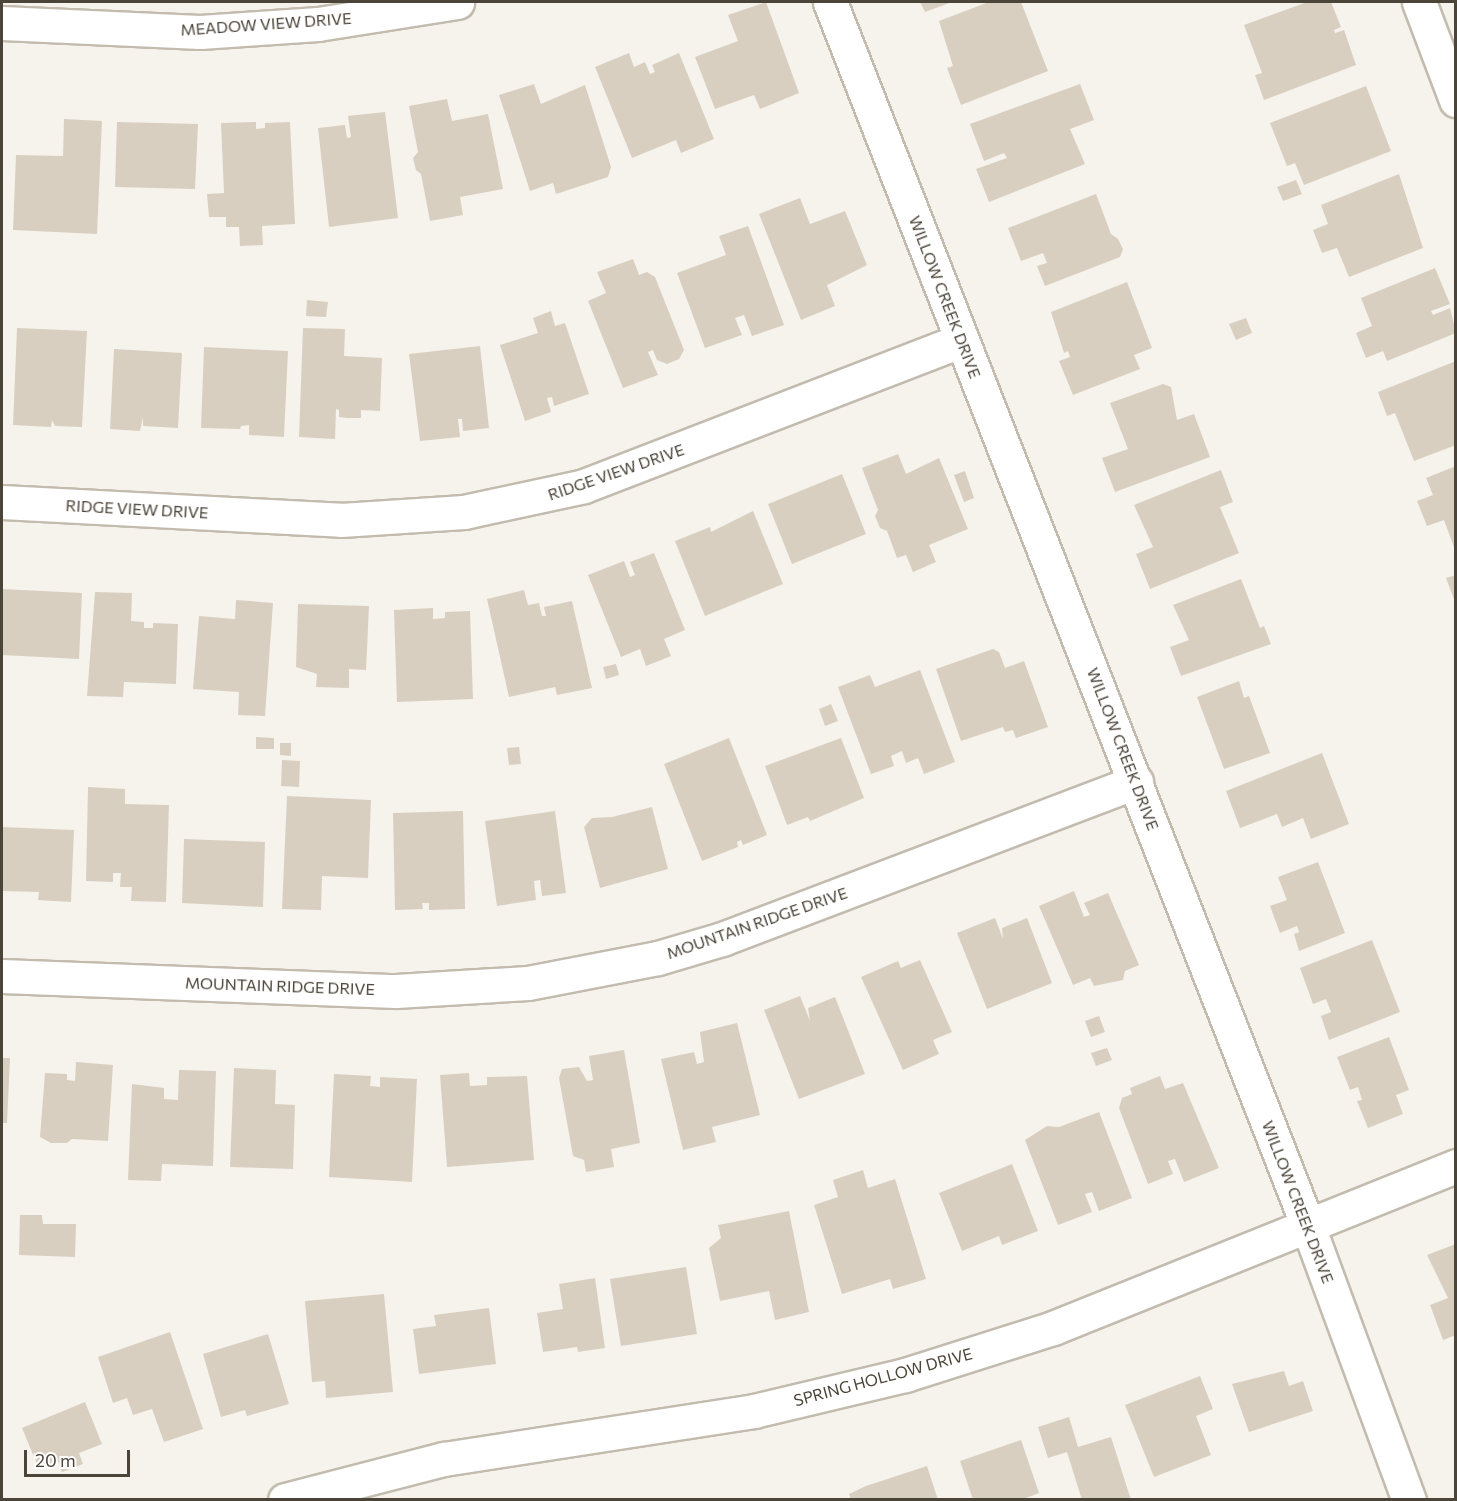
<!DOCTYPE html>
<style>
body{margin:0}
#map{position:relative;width:1457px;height:1501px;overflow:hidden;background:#f6f3ec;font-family:Commissioner,sans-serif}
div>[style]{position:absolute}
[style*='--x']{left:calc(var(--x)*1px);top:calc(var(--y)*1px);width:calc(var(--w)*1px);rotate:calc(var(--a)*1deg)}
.building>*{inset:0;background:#d8cfc1}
.roads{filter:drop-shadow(2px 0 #c2bbae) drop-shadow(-2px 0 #c2bbae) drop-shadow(0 2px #c2bbae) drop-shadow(0 -2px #c2bbae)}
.street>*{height:33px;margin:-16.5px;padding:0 16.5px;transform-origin:16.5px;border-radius:16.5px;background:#fff}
span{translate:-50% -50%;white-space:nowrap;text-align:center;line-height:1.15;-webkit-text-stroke:4.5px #fff;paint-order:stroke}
.street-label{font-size:16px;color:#4b4439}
.frame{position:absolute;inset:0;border:3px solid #4b4439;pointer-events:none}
.scale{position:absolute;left:24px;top:1450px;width:106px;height:27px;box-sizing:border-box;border:3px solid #4b4439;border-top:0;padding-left:8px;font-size:18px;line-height:21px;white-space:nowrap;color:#4b4439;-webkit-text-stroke:4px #fff;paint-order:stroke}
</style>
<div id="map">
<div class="building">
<i style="clip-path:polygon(766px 2px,799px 93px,760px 109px,754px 95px,715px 109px,695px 57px,738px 41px,728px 15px)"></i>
<i style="clip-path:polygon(920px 2px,952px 2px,925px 12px)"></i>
<i style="clip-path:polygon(989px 2px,1021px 2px,1048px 71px,961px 105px,947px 68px,953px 66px,939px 21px)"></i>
<i style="clip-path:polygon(1307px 2px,1331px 2px,1341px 27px,1334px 30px,1335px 33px,1344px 30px,1356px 65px,1264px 100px,1255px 75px,1262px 73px,1244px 25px)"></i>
<i style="clip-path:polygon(629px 53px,634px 67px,645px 62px,650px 74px,655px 72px,652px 65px,679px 53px,714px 139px,681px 153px,676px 140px,632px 158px,595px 67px)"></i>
<i style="clip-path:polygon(534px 84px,541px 104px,585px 85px,611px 167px,608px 177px,556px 194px,553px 183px,530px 191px,499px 95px)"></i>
<i style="clip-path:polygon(1080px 84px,1094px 120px,1070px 129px,1085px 164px,989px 202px,976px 169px,1007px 158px,1004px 153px,984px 161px,970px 124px)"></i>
<i style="clip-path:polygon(1366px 86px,1391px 151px,1304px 185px,1295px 163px,1287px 166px,1270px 123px)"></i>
<i style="clip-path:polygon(447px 99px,452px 121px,488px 114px,503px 189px,460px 197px,463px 215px,430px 221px,421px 174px,416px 170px,413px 158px,418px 152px,409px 106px)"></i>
<i style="clip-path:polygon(385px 112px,398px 218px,329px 227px,318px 128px,345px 125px,347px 138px,351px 137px,348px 116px)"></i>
<i style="clip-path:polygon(64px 119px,102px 121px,97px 234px,13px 230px,16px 155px,63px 156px)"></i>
<i style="clip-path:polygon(117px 122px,198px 124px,195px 189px,115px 187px)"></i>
<i style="clip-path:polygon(256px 122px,256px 129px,265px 128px,265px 123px,290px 122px,295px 224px,262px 226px,263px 245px,240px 246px,239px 227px,226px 227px,226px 217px,209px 217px,207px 194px,224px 193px,221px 123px)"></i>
<i style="clip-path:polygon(1399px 174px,1423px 248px,1349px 277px,1337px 248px,1322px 253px,1313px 230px,1328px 224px,1321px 205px)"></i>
<i style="clip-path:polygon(1296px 180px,1302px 194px,1283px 201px,1277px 187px)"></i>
<i style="clip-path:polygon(1096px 194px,1111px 234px,1118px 239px,1123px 249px,1120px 257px,1045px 286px,1037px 266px,1047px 263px,1043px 253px,1021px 261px,1008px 228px)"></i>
<i style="clip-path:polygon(800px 198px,810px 224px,845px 211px,867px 265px,827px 285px,835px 306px,801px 320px,759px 214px)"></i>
<i style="clip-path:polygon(748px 226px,784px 325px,752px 336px,744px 315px,735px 318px,742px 335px,705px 348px,677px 273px,726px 255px,719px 236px)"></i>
<i style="clip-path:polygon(633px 259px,639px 275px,647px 272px,655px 277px,684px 350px,679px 359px,667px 364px,657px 360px,653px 350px,648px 352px,658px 375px,623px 388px,588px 301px,606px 293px,597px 272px)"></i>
<i style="clip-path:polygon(1435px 268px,1450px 304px,1431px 311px,1433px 315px,1450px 308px,1456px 333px,1387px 361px,1383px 351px,1366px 358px,1356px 333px,1372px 326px,1361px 298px)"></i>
<i style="clip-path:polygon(1127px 282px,1152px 348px,1134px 355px,1140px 369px,1073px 395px,1059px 361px,1070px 357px,1068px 351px,1064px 353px,1051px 312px)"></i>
<i style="clip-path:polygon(307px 300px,328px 302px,326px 317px,306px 316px)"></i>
<i style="clip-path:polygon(551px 311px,555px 326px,565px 323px,589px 394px,554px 406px,552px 397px,547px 398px,551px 412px,525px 421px,500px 345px,538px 333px,533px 318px)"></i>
<i style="clip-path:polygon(1246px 318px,1252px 333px,1236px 340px,1229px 324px)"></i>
<i style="clip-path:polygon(17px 328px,87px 331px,82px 427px,55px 426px,52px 420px,51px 427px,13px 425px)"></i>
<i style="clip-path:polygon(303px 328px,345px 329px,344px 356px,382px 358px,380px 411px,361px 410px,361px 418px,347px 418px,339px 417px,339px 410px,336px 409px,335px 439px,299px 437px)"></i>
<i style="clip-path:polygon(480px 346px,489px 428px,463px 431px,462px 419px,458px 419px,460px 437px,420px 441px,409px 354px)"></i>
<i style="clip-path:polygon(204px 347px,288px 351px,284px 437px,249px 435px,249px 425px,241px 426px,240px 429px,201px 428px)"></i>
<i style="clip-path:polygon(114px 349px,182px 353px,178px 428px,143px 426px,143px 417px,140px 431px,110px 429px)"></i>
<i style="clip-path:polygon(1456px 361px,1456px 445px,1414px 461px,1395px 413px,1387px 416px,1378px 392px)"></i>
<i style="clip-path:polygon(1163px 384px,1171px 387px,1177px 420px,1194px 414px,1210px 457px,1115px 492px,1102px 458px,1128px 449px,1110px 403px)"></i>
<i style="clip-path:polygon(898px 454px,906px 474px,939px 458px,968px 529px,929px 545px,936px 562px,913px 572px,906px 555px,897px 558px,887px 531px,880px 528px,875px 516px,878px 510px,862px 468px)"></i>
<i style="clip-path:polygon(1456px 466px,1456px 550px,1455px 550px,1444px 520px,1427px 526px,1417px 501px,1433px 495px,1426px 478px)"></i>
<i style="clip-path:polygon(1221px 470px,1233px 502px,1220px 507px,1239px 553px,1150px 589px,1136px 554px,1153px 547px,1134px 505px)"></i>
<i style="clip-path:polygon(965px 471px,974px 498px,964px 502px,954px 475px)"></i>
<i style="clip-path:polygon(842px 474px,866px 534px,792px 564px,768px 504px)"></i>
<i style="clip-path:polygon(753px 511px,783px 584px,705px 616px,675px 541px,710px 527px,711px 532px)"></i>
<i style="clip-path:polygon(654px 553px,685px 630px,664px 639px,671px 656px,646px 666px,640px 649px,621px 657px,588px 575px,624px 561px,630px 577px,635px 575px,630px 562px)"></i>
<i style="clip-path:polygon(1456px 575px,1456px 602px,1455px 602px,1446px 578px)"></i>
<i style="clip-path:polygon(1241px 579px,1260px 628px,1264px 626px,1271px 644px,1181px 676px,1170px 647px,1189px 640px,1173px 605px)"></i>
<i style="clip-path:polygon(2px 589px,82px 593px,79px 659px,2px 655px)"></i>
<i style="clip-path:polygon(524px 590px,528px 605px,539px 603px,542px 616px,546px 616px,544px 607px,572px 601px,592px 688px,557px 695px,555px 687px,509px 697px,487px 599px)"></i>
<i style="clip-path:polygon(95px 592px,132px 593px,131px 621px,144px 622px,144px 628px,153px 628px,153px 623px,178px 624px,176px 684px,124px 682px,123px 697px,87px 696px)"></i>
<i style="clip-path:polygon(236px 600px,273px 603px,265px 716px,238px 715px,239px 692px,193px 689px,199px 616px,235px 619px)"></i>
<i style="clip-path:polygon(298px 604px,369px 606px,366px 670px,349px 669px,349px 688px,316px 687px,317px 674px,296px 667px)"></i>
<i style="clip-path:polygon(433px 608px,433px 619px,445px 618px,445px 612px,470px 611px,473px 699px,397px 702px,394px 610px)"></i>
<i style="clip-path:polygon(993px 649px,999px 652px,1005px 668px,1024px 661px,1048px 727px,1016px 738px,1013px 730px,1005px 732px,1003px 727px,961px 741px,936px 669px)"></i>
<i style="clip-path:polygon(616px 664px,619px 675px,606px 679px,603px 667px)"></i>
<i style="clip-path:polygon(920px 670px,955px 762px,924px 774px,918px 758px,906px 763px,902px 751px,891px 756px,894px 766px,871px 774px,838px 687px,870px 675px,875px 687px)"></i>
<i style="clip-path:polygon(1239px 681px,1244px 698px,1249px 696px,1270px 753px,1224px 769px,1197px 697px)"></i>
<i style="clip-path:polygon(831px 704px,838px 721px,825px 726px,819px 709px)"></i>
<i style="clip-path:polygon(256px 737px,274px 738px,274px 749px,256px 749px)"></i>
<i style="clip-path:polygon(729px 738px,767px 835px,743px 845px,741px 840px,737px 842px,738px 847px,702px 861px,664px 764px)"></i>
<i style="clip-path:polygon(841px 738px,864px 798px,810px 821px,808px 817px,787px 825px,765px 766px)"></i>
<i style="clip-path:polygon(280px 743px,291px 743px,291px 756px,280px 755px)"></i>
<i style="clip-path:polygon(519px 747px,521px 764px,509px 765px,507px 748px)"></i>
<i style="clip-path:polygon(1322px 753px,1349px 824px,1311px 839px,1303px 818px,1282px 827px,1277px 814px,1240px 828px,1226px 791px)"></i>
<i style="clip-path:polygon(282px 760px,300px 761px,299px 787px,281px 786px)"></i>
<i style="clip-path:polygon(88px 787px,125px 789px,125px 804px,169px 805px,166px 902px,131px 901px,132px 887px,120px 887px,121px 873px,113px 873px,113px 882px,86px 881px)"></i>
<i style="clip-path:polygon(287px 796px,371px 800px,368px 878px,322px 876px,321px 910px,282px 909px)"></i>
<i style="clip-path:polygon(652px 807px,668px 869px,600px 888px,584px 827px,592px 818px,612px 817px)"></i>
<i style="clip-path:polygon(463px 811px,465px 909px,429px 910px,429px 903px,422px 903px,423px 909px,395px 910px,393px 813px)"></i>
<i style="clip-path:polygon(555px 811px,566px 893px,542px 896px,540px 880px,534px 881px,536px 900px,497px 906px,485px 821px)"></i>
<i style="clip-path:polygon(2px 827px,74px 830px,71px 902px,38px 900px,39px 892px,2px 891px)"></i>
<i style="clip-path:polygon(184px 839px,265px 842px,263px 907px,182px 903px)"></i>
<i style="clip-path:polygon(1318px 862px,1345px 933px,1299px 951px,1294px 934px,1299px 932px,1297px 926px,1280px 933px,1270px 906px,1287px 900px,1278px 877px)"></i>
<i style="clip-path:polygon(1074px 891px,1084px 917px,1090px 915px,1084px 903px,1108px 893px,1139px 965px,1125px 971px,1123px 980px,1094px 986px,1090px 978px,1073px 985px,1039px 906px)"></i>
<i style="clip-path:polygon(995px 918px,1003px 939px,1002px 928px,1027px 918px,1052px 983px,987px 1009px,957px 933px)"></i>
<i style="clip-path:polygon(1372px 940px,1400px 1012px,1329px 1040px,1321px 1016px,1331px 1012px,1326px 999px,1313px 1004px,1300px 968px)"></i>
<i style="clip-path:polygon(920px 960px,952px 1032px,933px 1040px,939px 1054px,903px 1070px,861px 977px,898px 961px,901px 968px)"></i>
<i style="clip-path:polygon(800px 996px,810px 1021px,808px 1008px,835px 997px,865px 1074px,799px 1099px,764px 1010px)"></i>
<i style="clip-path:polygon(1099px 1016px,1105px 1032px,1091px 1037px,1085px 1021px)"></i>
<i style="clip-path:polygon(737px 1023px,760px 1115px,712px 1127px,716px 1142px,683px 1150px,661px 1059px,694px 1052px,697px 1064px,704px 1062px,700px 1032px)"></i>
<i style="clip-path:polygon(1389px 1037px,1409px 1090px,1396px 1095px,1403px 1114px,1368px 1128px,1357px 1101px,1362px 1100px,1358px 1087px,1350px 1090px,1337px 1057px)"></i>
<i style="clip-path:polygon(1107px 1048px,1112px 1060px,1096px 1066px,1091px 1053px)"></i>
<i style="clip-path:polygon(624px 1050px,640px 1143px,611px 1149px,614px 1167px,586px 1172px,584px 1160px,573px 1156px,559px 1078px,562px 1069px,579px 1067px,587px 1081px,593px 1080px,589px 1056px)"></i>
<i style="clip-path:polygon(2px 1058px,10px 1058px,7px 1123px,2px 1123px)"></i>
<i style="clip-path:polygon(76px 1062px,113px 1065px,108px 1141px,72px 1139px,67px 1143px,51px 1143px,40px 1137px,45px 1073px,67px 1074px,67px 1080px,75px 1081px)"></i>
<i style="clip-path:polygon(234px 1068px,276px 1070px,275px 1104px,295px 1105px,293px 1169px,230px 1167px)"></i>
<i style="clip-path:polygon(179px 1070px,216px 1071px,213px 1166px,162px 1164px,161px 1181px,128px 1180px,132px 1084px,164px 1088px,164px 1099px,178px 1100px)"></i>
<i style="clip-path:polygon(469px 1073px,470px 1086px,487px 1085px,487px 1077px,527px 1076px,534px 1160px,447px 1167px,440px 1075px)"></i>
<i style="clip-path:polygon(334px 1074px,371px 1076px,370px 1086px,380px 1087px,380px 1077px,417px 1079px,412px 1182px,329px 1177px)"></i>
<i style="clip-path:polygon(1160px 1076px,1165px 1089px,1183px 1083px,1219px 1168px,1184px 1182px,1175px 1159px,1168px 1161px,1173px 1174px,1148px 1184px,1119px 1108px,1122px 1098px,1132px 1094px,1130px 1088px)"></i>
<i style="clip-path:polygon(1099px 1112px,1132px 1198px,1099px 1211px,1092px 1192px,1085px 1194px,1092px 1212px,1058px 1225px,1025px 1140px,1047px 1126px,1059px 1127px)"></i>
<i style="clip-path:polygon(1012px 1164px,1038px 1231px,1002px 1245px,999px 1236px,962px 1251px,939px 1193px)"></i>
<i style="clip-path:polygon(863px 1170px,868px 1188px,895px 1179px,926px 1279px,893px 1289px,890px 1279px,842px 1294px,814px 1205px,838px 1197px,833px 1180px)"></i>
<i style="clip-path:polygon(789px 1211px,809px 1312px,775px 1320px,769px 1291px,720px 1301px,709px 1248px,721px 1238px,718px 1225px)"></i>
<i style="clip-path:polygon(20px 1215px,42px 1215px,43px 1224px,76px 1224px,75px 1257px,19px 1255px)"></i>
<i style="clip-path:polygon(1456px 1244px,1456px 1335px,1443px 1340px,1430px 1305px,1448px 1298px,1427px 1255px)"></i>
<i style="clip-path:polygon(686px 1267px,697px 1334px,621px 1346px,610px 1279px)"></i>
<i style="clip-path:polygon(595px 1278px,605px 1348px,578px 1352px,577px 1347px,543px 1352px,537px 1313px,563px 1309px,559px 1284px)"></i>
<i style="clip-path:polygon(384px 1294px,393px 1392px,326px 1398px,325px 1381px,312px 1382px,305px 1301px)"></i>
<i style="clip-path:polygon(489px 1308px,496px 1364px,419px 1374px,413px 1329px,436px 1326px,434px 1315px)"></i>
<i style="clip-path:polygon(170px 1332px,203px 1429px,164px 1442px,152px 1409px,133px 1415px,127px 1398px,113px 1403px,98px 1357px)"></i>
<i style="clip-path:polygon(268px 1334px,289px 1404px,247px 1416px,245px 1410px,221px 1417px,203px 1354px)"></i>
<i style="clip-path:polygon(1284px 1371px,1289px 1386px,1303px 1381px,1313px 1411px,1249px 1432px,1232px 1384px)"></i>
<i style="clip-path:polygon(1200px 1376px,1213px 1409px,1196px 1416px,1211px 1455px,1154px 1477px,1125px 1405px)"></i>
<i style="clip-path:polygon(85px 1402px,102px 1444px,79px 1453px,83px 1464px,62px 1472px,58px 1461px,39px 1469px,22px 1428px)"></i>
<i style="clip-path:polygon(1069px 1417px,1078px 1447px,1111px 1437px,1131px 1500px,1082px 1500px,1067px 1452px,1048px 1458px,1038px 1427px)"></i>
<i style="clip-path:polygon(1021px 1440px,1039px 1493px,1021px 1500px,973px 1500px,960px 1461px)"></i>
<i style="clip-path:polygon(927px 1466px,938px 1500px,851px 1500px,849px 1494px,866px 1486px)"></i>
</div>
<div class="roads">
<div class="street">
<i style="--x:830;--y:2;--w:1314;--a:68.67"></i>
<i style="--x:1308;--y:1226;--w:292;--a:69.8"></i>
<i style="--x:1419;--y:2;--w:105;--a:69.3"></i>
<i style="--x:2;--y:23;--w:198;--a:2.6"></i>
<i style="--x:200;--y:32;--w:118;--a:-3.9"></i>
<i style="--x:318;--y:24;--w:141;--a:-9"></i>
<i style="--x:2;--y:502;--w:339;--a:3"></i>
<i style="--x:341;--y:520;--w:123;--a:-3.7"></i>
<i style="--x:464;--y:512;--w:123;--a:-12.2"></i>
<i style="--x:584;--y:486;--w:405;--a:-21.1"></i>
<i style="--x:2;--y:976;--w:394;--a:2.2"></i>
<i style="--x:396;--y:991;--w:132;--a:-3.5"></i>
<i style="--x:528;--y:983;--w:132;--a:-10.9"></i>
<i style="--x:658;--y:958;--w:67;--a:-16.5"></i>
<i style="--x:722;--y:939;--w:443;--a:-20.8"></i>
<i style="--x:285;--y:1500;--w:164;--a:-14.5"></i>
<i style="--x:444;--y:1459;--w:314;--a:-8.8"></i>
<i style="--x:754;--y:1411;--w:155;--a:-13.4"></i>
<i style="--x:905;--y:1375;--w:155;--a:-17.6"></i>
<i style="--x:1053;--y:1328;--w:434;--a:-21.9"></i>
</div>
</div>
<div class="street-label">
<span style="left:266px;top:24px;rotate:-4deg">MEADOW VIEW DRIVE</span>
<span style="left:945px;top:297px;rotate:69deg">WILLOW CREEK DRIVE</span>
<span style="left:616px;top:472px;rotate:-19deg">RIDGE VIEW DRIVE</span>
<span style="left:137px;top:509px;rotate:3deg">RIDGE VIEW DRIVE</span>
<span style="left:1123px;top:749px;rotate:69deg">WILLOW CREEK DRIVE</span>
<span style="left:757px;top:923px;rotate:-19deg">MOUNTAIN RIDGE DRIVE</span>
<span style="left:280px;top:986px;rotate:2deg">MOUNTAIN RIDGE DRIVE</span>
<span style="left:1298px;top:1202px;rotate:69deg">WILLOW CREEK DRIVE</span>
<span style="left:883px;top:1377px;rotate:-15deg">SPRING HOLLOW DRIVE</span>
</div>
<div class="frame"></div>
<div class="scale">20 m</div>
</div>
